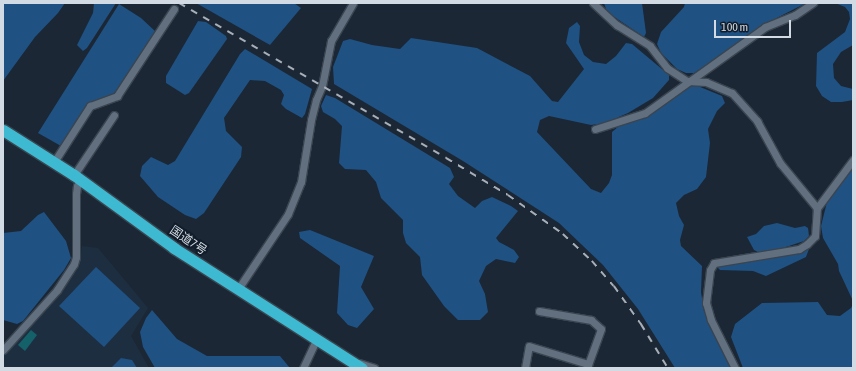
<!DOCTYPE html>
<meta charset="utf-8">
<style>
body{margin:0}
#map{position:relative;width:856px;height:371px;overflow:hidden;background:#1b2734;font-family:"Asap Condensed","Noto Sans JP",sans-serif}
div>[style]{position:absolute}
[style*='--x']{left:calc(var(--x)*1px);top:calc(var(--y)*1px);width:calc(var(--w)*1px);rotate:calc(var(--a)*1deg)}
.built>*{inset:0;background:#1e2e41}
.green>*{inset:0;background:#1f5182}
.water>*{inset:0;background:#15616a}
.roads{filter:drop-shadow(1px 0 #3a4550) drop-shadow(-1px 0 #3a4550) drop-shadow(0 1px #3a4550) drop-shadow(0 -1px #3a4550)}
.minor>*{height:7px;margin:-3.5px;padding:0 3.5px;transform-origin:3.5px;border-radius:3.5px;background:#616f7f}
.highway>*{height:11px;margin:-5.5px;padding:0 5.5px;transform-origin:5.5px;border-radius:5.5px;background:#3dbad2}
.rail>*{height:1.5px;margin-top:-0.75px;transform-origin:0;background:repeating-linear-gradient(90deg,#a7b0ba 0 7px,transparent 0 14px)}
span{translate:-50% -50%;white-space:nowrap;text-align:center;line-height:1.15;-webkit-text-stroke:4px #111d2a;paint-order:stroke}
.street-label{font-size:12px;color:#d2dae3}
.frame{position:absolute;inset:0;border:4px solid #d2dae3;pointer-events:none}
.scale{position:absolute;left:714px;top:20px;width:77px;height:18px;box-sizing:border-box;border:2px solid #d2dae3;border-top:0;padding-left:5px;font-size:12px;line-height:14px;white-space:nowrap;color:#d2dae3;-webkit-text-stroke:3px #111d2a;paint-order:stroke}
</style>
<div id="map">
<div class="built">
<i style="clip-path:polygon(82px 246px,98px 248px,148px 308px,131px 336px,149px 368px,3px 368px,3px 356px,79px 267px)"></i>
</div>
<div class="green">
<i style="clip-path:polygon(3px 3px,65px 3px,58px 13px,35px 37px,3px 81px)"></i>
<i style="clip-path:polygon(94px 3px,116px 3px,87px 48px,83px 51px,77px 45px,93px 13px)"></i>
<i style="clip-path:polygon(196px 3px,294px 3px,301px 8px,270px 45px)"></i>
<i style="clip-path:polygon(604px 3px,642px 3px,646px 33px,644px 37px,607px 12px)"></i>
<i style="clip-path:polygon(685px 3px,806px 3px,769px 22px,694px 73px,686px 73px,677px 69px,661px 53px,657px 44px,661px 32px,684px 7px)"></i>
<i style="clip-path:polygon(835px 3px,853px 3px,853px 45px,841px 52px,833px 64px,834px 78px,841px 86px,853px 89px,853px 100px,842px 102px,831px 102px,822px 96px,816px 86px,817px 53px,845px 32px,850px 19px,849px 12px,845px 7px)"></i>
<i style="clip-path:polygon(119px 4px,141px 18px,156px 32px,115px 94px,89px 103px,61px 146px,38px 133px)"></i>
<i style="clip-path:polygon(198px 21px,206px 22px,226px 36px,227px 39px,189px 93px,185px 95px,166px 83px,166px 76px)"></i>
<i style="clip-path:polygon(577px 22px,580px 26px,579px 42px,584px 55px,593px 62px,606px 64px,616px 56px,626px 43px,632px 44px,669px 75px,669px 80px,653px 98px,628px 113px,605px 123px,591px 125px,549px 116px,540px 120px,537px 132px,591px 189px,601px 193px,609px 183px,612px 175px,612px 132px,619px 126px,646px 116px,693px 84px,722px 96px,725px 103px,717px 111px,708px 129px,710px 143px,706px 177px,697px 189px,684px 195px,676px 203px,679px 216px,684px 225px,680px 240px,681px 246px,702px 266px,701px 292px,704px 311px,731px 368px,675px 368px,638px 309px,603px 265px,559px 223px,463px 161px,334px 84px,333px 67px,343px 41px,350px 39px,372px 45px,400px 49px,411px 38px,477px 48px,530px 76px,552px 101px,558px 102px,584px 69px,566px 43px,569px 28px)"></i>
<i style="clip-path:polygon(245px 49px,312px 89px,305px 114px,302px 118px,286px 109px,281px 104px,284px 95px,281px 90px,265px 81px,250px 80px,224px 118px,226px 131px,242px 147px,241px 157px,204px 213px,196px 219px,185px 215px,158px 197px,140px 176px,142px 166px,151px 157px,168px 165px,175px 161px,240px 54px)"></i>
<i style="clip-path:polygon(326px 95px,335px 98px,450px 168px,454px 177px,449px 184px,458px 196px,475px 208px,482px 201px,492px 197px,511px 206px,518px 211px,496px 238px,499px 242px,514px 250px,519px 257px,515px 263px,496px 259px,486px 266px,479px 281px,485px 294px,488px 312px,480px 320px,458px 320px,444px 306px,422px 275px,420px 257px,406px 243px,403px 233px,403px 220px,381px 198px,376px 182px,366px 170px,345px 169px,339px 163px,342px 126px,335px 119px,323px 112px,321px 106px)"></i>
<i style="clip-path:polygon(853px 168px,853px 301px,839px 271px,838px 264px,823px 238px,821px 226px,827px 202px)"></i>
<i style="clip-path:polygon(44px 212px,66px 241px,71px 258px,64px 270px,23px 321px,17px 324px,3px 320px,3px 233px,21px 231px,38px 215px)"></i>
<i style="clip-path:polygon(777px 223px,795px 228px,805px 226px,808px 228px,809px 236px,804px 241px,774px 251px,760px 253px,754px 250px,747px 237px,756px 234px,764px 226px)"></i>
<i style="clip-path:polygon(310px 230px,374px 256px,361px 287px,374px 309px,357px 328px,348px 325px,337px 313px,340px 266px,300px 238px,299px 232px)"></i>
<i style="clip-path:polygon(809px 249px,806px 257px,766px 276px,753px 271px,720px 270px,718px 268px,723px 263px)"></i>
<i style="clip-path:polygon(96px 267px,140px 308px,104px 347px,59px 306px)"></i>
<i style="clip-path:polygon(818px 302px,827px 315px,840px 316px,851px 308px,853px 304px,853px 368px,743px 368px,731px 337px,735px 324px,762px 303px)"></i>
<i style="clip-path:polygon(152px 310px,177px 339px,207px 356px,280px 356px,290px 368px,155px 368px,143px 347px,140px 332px,146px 318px)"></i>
<i style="clip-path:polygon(121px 358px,132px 360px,137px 368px,111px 368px)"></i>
</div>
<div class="water">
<i style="clip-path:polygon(31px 330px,37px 335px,25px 351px,18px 345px)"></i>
</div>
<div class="roads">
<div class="minor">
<i style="--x:593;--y:3;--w:33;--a:43"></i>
<i style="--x:617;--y:25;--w:39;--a:32"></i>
<i style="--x:650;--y:46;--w:28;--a:52"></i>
<i style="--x:667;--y:68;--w:24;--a:33"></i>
<i style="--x:687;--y:81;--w:19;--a:3"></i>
<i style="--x:706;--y:82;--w:28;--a:23"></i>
<i style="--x:732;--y:93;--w:38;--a:48"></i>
<i style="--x:757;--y:121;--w:48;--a:61.3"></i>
<i style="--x:780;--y:163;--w:58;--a:50.6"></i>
<i style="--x:595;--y:129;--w:52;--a:-17.7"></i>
<i style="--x:645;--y:113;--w:148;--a:-35.6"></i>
<i style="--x:765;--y:27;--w:32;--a:-22"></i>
<i style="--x:795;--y:15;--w:22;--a:-34"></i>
<i style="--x:54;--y:162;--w:67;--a:-57.3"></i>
<i style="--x:90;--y:106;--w:29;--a:-20"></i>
<i style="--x:117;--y:96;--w:104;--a:-56.8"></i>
<i style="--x:74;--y:175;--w:72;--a:-56.3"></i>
<i style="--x:238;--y:289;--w:90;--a:-56.3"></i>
<i style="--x:288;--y:214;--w:35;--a:-68"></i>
<i style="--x:301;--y:182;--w:63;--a:-80.8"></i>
<i style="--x:311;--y:120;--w:21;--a:-76"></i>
<i style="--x:316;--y:100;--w:15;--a:-67"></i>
<i style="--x:322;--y:86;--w:46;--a:-78.7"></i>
<i style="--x:331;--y:41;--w:44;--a:-59.9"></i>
<i style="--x:539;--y:311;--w:53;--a:9.8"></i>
<i style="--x:591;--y:320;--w:13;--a:42"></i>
<i style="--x:601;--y:329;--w:37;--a:110"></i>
<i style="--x:588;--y:364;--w:4;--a:90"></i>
<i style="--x:3;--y:350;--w:81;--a:-48"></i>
<i style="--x:57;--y:290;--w:31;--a:-57"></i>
<i style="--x:74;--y:264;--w:7;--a:-74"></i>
<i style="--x:76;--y:257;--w:63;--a:-90"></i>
<i style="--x:76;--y:194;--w:8;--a:-83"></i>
<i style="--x:77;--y:186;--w:7;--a:-56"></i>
<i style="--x:359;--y:363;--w:16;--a:18"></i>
<i style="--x:303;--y:368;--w:31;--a:-65"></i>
<i style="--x:525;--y:368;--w:22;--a:-80"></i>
<i style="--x:529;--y:346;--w:62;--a:17"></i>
<i style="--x:735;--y:368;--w:54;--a:-116.6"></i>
<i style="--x:711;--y:320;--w:18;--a:-106"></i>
<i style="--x:706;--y:303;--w:33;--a:-83"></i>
<i style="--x:710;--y:270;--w:8;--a:-60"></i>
<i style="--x:714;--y:263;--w:86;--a:-9.4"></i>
<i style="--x:799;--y:249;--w:9;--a:-32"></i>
<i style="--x:807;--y:244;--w:11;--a:-45"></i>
<i style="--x:815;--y:236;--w:28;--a:-86"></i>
<i style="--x:817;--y:208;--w:60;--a:-53.1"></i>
</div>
<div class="highway">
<i style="--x:3;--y:130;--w:84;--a:32.4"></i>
<i style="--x:74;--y:175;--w:124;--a:36.1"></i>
<i style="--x:174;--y:248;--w:223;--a:32.6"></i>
</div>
</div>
<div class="rail">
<i style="--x:179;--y:3;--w:309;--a:30.1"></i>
<i style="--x:446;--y:158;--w:72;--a:30.8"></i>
<i style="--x:508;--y:195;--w:67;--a:35.3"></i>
<i style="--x:563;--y:234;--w:40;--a:43"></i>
<i style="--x:592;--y:261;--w:33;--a:49"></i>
<i style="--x:614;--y:286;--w:47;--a:54.6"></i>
<i style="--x:641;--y:324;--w:52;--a:58.5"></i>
</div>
<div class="street-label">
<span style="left:188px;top:241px;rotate:34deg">国道7号</span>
</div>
<div class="frame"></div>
<div class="scale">100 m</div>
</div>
